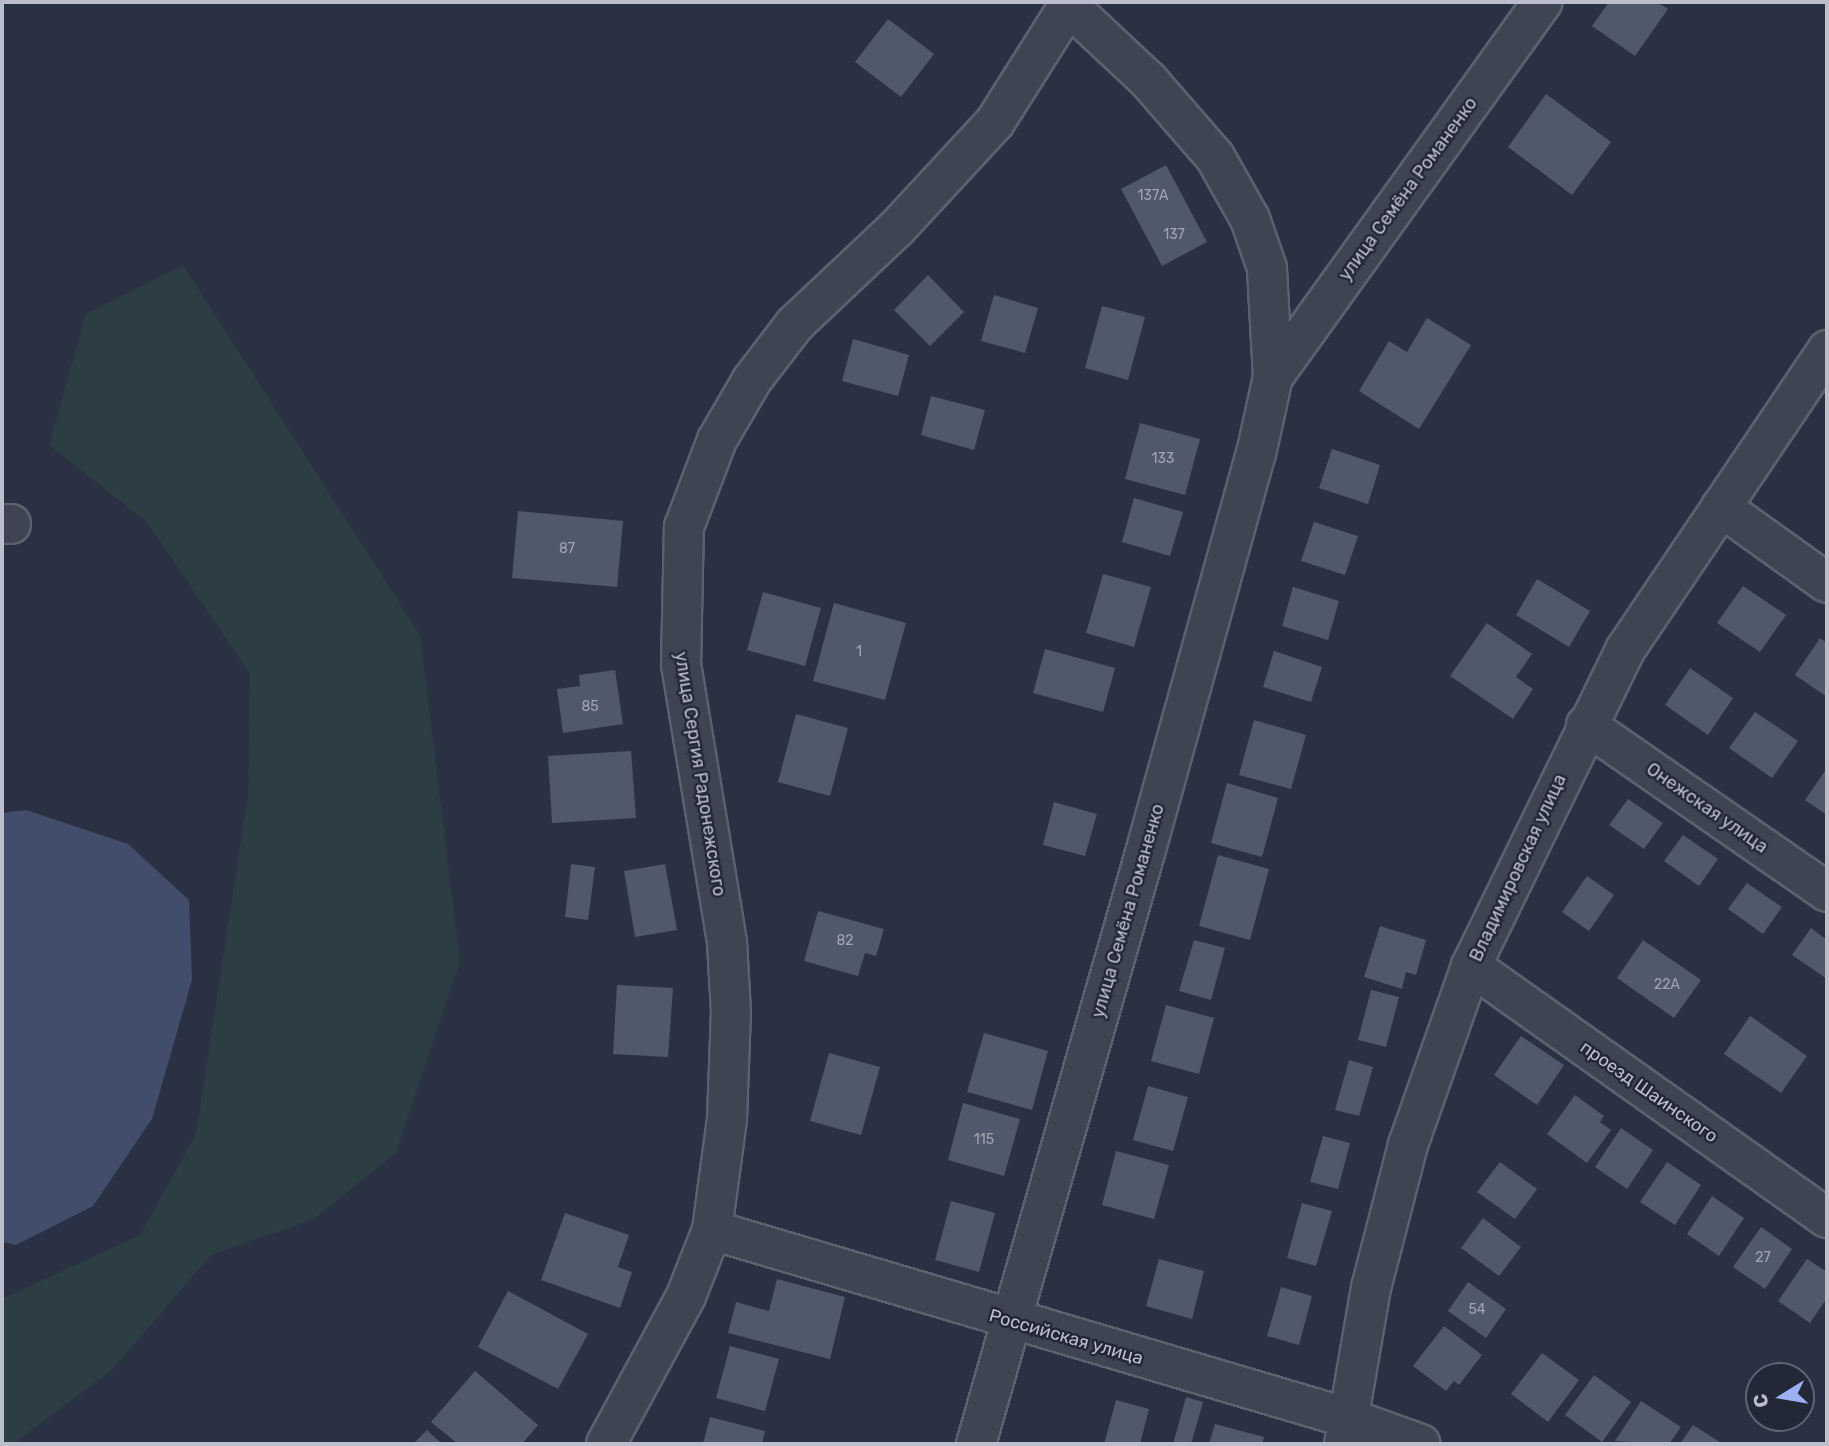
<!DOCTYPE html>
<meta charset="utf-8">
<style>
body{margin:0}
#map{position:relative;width:1829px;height:1446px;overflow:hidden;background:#2a3142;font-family:Rubik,sans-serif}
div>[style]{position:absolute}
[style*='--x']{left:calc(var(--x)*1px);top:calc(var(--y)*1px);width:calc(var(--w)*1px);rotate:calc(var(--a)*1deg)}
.green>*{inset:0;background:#2c3e43}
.water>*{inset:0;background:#414d6a}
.building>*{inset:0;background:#50586b}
.roads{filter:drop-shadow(2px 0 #5c6170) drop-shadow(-2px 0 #5c6170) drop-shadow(0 2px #5c6170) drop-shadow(0 -2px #5c6170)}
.minor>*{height:38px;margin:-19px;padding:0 19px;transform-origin:19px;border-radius:19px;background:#3e4452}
span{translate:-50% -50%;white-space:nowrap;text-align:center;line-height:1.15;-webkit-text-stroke:5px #222838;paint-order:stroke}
.number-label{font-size:14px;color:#a0a5b4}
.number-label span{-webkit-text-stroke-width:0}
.street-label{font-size:18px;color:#bbbfcc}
.frame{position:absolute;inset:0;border:4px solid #bbbfcc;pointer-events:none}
.north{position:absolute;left:1745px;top:1362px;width:70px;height:70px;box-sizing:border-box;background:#222838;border:2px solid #5f6473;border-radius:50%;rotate:259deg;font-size:19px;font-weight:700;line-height:28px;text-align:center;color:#bbbfcc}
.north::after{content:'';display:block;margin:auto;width:24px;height:32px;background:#9bb1f2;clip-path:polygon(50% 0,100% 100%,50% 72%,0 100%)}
</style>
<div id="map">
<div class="green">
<i style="clip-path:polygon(183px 265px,420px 635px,460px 962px,396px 1153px,314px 1219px,211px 1255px,112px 1370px,13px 1444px,2px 1444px,2px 1299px,140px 1235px,196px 1134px,248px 795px,250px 674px,147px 522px,49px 445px,86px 314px)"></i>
</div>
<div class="water">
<i style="clip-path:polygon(26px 810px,128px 844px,189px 900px,192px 980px,152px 1119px,93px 1206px,16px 1245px,2px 1242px,2px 813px)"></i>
</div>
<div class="building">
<i style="clip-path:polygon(1609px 2px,1657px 2px,1668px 9px,1635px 56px,1592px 26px)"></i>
<i style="clip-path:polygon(888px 19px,934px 54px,901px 97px,855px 62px)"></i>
<i style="clip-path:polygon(1546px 94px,1611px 142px,1572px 195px,1508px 147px)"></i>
<i style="clip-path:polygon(1166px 165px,1207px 242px,1162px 266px,1121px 189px)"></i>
<i style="clip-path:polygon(928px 275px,964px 312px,930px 346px,894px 310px)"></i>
<i style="clip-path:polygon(994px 295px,1038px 308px,1025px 353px,981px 341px)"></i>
<i style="clip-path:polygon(1102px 306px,1145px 317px,1128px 380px,1085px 368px)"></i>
<i style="clip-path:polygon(1427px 318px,1471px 345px,1419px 429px,1359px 391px,1389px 341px,1407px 352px)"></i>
<i style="clip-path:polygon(853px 339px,909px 355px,898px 396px,842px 381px)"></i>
<i style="clip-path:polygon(931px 396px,985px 410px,974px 450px,921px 435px)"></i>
<i style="clip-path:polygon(1140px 423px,1200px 439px,1185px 495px,1125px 479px)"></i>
<i style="clip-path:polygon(1332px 449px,1380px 465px,1368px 504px,1319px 488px)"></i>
<i style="clip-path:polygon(1134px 498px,1183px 512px,1170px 556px,1122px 542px)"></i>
<i style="clip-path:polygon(518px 511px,623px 521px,617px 587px,512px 578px)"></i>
<i style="clip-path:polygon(1314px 522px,1358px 536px,1345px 575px,1301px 561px)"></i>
<i style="clip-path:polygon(1103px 574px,1151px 587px,1134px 647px,1086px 633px)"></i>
<i style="clip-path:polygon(1537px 579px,1590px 611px,1569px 647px,1516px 615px)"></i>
<i style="clip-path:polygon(1743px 586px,1786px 615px,1760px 652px,1717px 623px)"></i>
<i style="clip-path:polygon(1293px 587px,1339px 601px,1328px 640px,1282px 626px)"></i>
<i style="clip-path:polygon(763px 592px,821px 608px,805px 666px,747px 650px)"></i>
<i style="clip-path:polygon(834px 603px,906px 623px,885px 700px,813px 681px)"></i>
<i style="clip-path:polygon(1487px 623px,1532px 654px,1516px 677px,1533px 689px,1513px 719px,1450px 676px)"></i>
<i style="clip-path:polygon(1820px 638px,1827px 643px,1827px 697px,1795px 675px)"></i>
<i style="clip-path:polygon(1045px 649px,1115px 668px,1103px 712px,1033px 693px)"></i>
<i style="clip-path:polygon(1274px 651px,1322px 667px,1311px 702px,1263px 687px)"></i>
<i style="clip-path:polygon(1690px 668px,1733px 698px,1708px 735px,1665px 705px)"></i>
<i style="clip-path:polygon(615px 670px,623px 724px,563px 733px,557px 689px,580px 686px,579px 675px)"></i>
<i style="clip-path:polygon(1755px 712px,1798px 741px,1772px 778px,1729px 748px)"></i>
<i style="clip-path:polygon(796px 714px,848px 728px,830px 796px,778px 782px)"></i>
<i style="clip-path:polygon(1254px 720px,1306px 735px,1291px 789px,1239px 775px)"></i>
<i style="clip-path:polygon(631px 751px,636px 818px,552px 823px,548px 756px)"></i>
<i style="clip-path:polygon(1827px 768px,1827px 815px,1805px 800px)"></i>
<i style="clip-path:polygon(1227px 783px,1278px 798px,1262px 857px,1211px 843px)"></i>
<i style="clip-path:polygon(1628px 799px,1663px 823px,1644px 849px,1609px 825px)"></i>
<i style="clip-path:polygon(1054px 802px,1097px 814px,1085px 856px,1043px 845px)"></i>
<i style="clip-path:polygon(1683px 835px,1718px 859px,1699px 886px,1664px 861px)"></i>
<i style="clip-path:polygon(1218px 855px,1269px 869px,1250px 940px,1199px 926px)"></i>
<i style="clip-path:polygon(571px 864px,595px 867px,588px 920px,565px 917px)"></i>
<i style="clip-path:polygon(665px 864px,677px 930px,635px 937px,624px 871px)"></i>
<i style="clip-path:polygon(1587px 876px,1614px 895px,1589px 931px,1562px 912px)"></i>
<i style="clip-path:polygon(1747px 883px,1782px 907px,1763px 934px,1728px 909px)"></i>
<i style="clip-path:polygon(818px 911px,884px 929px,876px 956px,865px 953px,858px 976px,804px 961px)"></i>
<i style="clip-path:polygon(1380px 926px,1426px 940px,1416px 975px,1406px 972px,1402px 989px,1364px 977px)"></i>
<i style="clip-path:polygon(1811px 928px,1827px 940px,1827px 979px,1792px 955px)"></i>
<i style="clip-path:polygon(1194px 940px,1225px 948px,1211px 1000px,1179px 991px)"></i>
<i style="clip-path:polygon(1643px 940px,1701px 980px,1674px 1018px,1617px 978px)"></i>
<i style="clip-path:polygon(617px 985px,673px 988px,668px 1057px,613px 1054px)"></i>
<i style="clip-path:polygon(1371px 990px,1399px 997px,1386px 1047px,1358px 1040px)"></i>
<i style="clip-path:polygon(1166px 1005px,1214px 1018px,1199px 1074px,1151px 1061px)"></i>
<i style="clip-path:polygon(1750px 1016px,1807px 1056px,1781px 1093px,1724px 1054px)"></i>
<i style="clip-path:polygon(984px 1033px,1048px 1051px,1032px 1110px,967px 1092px)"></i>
<i style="clip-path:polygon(1521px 1036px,1564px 1065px,1537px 1105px,1494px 1075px)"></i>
<i style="clip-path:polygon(829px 1053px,880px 1067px,861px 1135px,810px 1121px)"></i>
<i style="clip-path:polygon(1349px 1060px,1373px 1067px,1359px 1116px,1335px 1110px)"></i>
<i style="clip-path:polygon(1148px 1086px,1188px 1097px,1173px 1151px,1133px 1140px)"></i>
<i style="clip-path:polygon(1575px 1095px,1604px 1116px,1600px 1122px,1611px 1130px,1587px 1163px,1547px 1134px)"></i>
<i style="clip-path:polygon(963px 1103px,1020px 1119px,1004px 1176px,948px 1160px)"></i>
<i style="clip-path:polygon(1621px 1128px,1653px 1150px,1627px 1189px,1595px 1167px)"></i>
<i style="clip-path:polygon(1323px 1136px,1350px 1143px,1338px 1189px,1310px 1182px)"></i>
<i style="clip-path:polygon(1116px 1151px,1169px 1165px,1154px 1219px,1102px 1205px)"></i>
<i style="clip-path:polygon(1500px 1162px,1537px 1189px,1515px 1219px,1477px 1192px)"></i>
<i style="clip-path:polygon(1667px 1162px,1701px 1185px,1675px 1225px,1640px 1202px)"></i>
<i style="clip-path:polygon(1712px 1196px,1744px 1218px,1719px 1256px,1687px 1234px)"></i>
<i style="clip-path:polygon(951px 1201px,995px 1213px,979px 1272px,935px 1260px)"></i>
<i style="clip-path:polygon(1302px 1203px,1332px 1211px,1316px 1266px,1287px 1258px)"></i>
<i style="clip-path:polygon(565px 1213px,629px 1235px,618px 1267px,632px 1272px,620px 1308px,541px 1280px)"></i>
<i style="clip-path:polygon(1483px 1218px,1521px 1247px,1499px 1276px,1461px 1248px)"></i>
<i style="clip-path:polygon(1761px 1227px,1792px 1249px,1765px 1289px,1733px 1267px)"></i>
<i style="clip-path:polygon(1159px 1259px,1204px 1271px,1192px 1319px,1146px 1306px)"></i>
<i style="clip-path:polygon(1807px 1259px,1827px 1272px,1827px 1298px,1810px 1323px,1778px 1301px)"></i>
<i style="clip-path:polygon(777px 1279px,845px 1297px,830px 1359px,728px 1333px,736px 1302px,769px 1311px)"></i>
<i style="clip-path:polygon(1468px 1282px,1506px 1309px,1486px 1338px,1448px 1311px)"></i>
<i style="clip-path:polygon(1281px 1287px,1312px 1296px,1299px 1345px,1267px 1336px)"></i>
<i style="clip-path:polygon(508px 1291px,588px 1334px,558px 1389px,478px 1347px)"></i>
<i style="clip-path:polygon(1444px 1326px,1482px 1355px,1459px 1385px,1454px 1381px,1446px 1391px,1413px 1366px)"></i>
<i style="clip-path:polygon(730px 1346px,779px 1359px,765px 1411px,716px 1398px)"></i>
<i style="clip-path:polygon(1542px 1353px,1579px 1380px,1548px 1422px,1511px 1394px)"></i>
<i style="clip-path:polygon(475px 1371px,538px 1425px,522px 1444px,458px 1444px,431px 1422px)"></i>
<i style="clip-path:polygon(1594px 1375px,1631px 1402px,1602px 1442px,1565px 1415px)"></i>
<i style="clip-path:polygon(1186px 1397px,1203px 1402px,1191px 1444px,1173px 1444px)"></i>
<i style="clip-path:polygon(1116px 1400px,1149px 1409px,1140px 1444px,1104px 1444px)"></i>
<i style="clip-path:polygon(1641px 1401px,1681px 1427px,1669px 1444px,1615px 1441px)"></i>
<i style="clip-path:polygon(710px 1417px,765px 1431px,762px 1444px,703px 1444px)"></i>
<i style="clip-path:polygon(1215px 1424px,1264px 1437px,1262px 1444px,1209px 1444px)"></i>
<i style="clip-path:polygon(1693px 1425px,1723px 1444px,1680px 1444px)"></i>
<i style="clip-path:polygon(427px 1430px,442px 1444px,413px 1444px)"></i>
</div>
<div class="roads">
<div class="minor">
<i style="--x:1273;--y:377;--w:462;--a:-54.3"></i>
<i style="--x:1721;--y:507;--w:130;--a:35.6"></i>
<i style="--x:2;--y:524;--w:9;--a:0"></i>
<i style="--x:1586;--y:725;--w:293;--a:34.7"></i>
<i style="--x:1471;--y:966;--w:436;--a:35.3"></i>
<i style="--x:712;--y:1230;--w:663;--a:16.47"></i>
<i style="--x:1348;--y:1418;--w:77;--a:19.6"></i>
<i style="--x:606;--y:1444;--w:168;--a:-61.6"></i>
<i style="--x:686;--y:1296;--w:71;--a:-68.5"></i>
<i style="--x:712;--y:1230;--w:112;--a:-82.3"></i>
<i style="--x:727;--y:1119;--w:107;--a:-87.9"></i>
<i style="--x:731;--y:1012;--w:70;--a:-93.3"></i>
<i style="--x:727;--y:942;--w:281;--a:-99.4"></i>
<i style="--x:681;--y:665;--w:138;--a:-88.8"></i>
<i style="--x:684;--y:527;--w:93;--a:-69.2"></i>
<i style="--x:717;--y:440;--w:69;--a:-59.7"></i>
<i style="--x:752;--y:380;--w:71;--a:-52.5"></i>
<i style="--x:795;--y:324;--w:140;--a:-43.3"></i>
<i style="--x:897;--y:228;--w:144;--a:-47.2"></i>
<i style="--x:995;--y:122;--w:142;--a:-57.7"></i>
<i style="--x:976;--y:1444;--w:615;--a:-74.04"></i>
<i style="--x:1145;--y:853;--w:414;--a:-74.5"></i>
<i style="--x:1256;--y:454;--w:79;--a:-77.6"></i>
<i style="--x:1273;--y:377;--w:109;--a:-93.2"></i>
<i style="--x:1267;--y:268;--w:52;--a:-109.1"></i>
<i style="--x:1250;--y:219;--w:71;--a:-119.4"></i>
<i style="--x:1215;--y:157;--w:102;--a:-131"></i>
<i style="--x:1148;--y:80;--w:107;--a:-136.9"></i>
<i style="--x:1344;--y:1444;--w:158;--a:-80.2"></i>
<i style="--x:1371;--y:1288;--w:148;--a:-75.5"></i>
<i style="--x:1408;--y:1145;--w:190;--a:-70.6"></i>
<i style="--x:1471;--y:966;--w:352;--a:-64"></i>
<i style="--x:1625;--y:650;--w:362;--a:-56"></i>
</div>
</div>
<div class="number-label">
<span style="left:1153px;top:196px">137А</span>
<span style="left:1174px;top:235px">137</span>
<span style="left:1163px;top:459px">133</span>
<span style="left:567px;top:549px">87</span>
<span style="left:859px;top:652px">1</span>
<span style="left:590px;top:707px">85</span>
<span style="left:845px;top:941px">82</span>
<span style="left:1667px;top:985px">22А</span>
<span style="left:984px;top:1140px">115</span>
<span style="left:1763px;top:1258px">27</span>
<span style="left:1477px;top:1310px">54</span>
</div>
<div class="street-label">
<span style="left:1408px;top:189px;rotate:-54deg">улица Семёна Романенко</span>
<span style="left:700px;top:774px;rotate:81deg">улица Сергия Радонежского</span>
<span style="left:1707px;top:808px;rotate:35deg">Онежская улица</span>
<span style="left:1518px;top:868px;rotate:-65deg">Владимировская улица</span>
<span style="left:1128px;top:911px;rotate:-74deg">улица Семёна Романенко</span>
<span style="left:1649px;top:1092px;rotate:35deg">проезд Шаинского</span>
<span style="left:1066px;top:1337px;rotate:16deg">Российская улица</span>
</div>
<div class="frame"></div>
<div class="north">С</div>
</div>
